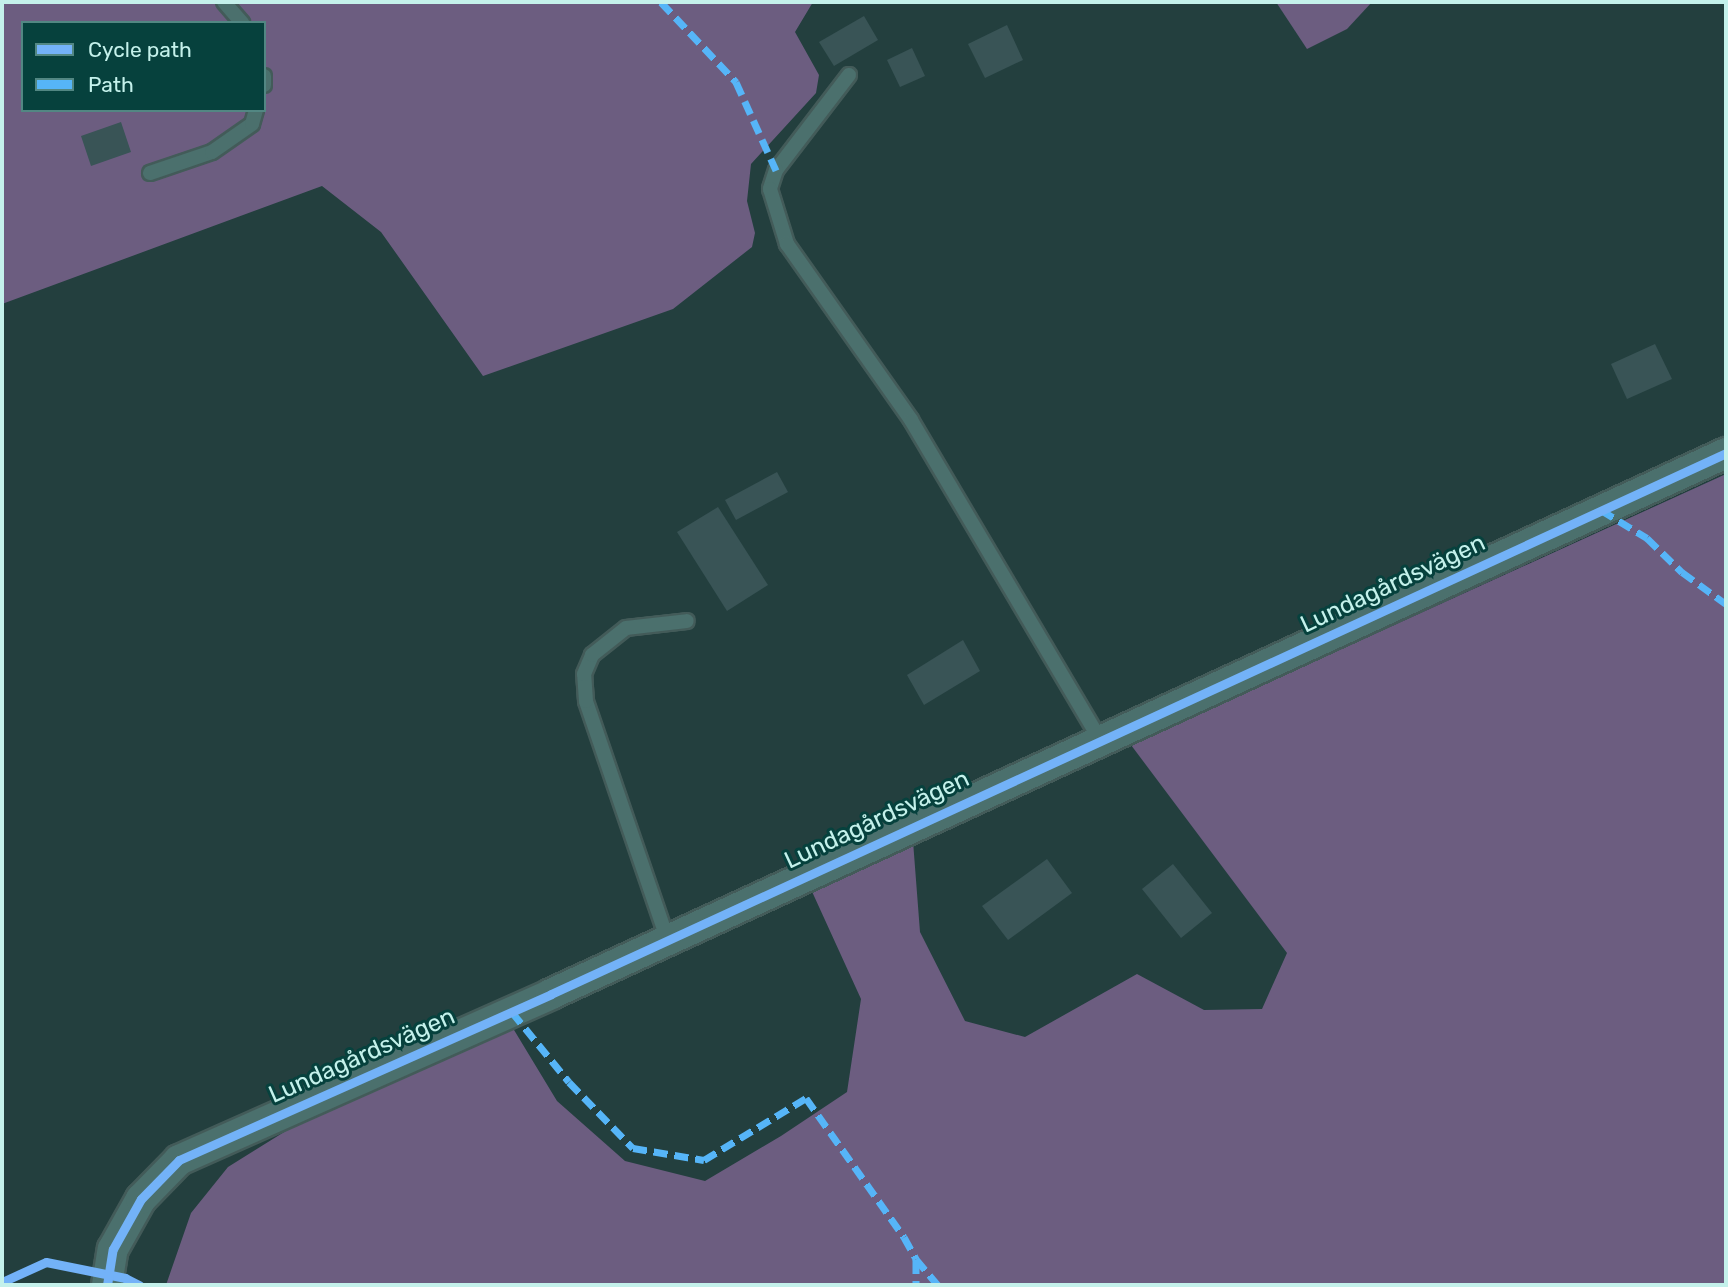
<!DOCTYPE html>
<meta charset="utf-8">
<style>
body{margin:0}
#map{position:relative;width:1728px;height:1287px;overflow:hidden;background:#233f3e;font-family:Rubik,sans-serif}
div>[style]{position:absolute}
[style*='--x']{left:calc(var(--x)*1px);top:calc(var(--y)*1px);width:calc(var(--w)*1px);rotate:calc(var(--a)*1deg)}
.green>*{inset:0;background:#6c5d80}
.building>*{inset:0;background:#395456}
.roads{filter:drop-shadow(2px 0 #435b59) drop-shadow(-2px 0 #435b59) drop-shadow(0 2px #435b59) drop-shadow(0 -2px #435b59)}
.lane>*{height:14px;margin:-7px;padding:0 7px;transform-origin:7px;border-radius:7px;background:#4b706d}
.street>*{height:30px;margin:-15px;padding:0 15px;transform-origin:15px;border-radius:15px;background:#4b706d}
.quiet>*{height:7px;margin-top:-3.5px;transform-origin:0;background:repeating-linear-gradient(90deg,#56b5f8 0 14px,transparent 0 21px)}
.cycleway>*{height:9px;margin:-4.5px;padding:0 4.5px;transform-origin:4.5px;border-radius:4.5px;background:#73b2f8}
span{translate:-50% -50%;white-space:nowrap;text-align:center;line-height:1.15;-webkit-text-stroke:6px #06413d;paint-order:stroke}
.street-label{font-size:24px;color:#c4f1eb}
.frame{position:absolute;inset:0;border:4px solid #c4f1eb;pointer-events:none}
.legend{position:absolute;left:21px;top:21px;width:245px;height:91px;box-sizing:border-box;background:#06413d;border:2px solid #528783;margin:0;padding:9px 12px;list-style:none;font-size:21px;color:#c4f1eb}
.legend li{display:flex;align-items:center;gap:14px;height:35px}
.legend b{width:35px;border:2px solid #528783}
</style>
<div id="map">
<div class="green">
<i style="clip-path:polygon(evenodd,2px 2px,813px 2px,795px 32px,819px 75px,816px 93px,751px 164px,747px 201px,755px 233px,752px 247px,673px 309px,483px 376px,381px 232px,322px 186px,2px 304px,2px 2px,23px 23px,264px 23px,264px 110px,23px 110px,23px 23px)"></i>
<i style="clip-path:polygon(1276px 2px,1372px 2px,1347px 29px,1307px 49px)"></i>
<i style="clip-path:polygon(1726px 474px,1726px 1285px,166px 1285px,191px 1213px,228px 1167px,297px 1124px,511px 1025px,557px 1101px,625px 1161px,705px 1181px,781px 1136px,847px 1092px,861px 999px,809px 885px,913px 841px,920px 932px,965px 1021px,1025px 1037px,1137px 974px,1204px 1010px,1262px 1009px,1287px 953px,1131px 745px)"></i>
</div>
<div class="building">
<i style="clip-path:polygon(864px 16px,878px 40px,834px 66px,819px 42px)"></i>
<i style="clip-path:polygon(1007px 25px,1023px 60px,985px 78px,968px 44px)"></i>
<i style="clip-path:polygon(912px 48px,925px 76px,900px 87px,887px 60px)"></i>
<i style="clip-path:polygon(121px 122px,131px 152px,91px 166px,81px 136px)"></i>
<i style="clip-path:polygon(1655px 344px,1672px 379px,1627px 399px,1611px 364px)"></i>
<i style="clip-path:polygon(777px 472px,788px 492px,736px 520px,725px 500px)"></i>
<i style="clip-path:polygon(718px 507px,768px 585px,727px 611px,677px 532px)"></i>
<i style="clip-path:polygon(963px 640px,980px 671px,924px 705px,907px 675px)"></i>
<i style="clip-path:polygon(1047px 859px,1072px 893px,1008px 940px,982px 906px)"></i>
<i style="clip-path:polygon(1173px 864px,1212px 913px,1181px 938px,1142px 889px)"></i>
</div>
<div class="roads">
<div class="lane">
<i style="--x:224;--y:2;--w:28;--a:49"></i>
<i style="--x:849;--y:75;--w:120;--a:127.5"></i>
<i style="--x:776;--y:170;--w:20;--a:108"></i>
<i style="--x:770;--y:189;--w:58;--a:72.8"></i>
<i style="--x:787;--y:244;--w:215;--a:54.8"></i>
<i style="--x:911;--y:420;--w:371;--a:59.4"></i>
<i style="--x:264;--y:76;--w:9;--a:90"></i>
<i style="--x:150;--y:173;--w:65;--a:-18.7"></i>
<i style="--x:212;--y:152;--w:49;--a:-35"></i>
<i style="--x:252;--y:124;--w:15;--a:-74"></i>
<i style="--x:667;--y:938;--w:250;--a:-108.9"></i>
<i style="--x:586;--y:701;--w:27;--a:-94"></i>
<i style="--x:584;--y:674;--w:21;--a:-67"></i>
<i style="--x:592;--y:655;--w:43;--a:-38.5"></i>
<i style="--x:626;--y:628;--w:61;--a:-6.5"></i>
</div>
<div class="street">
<i style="--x:107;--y:1285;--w:36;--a:-81"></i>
<i style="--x:113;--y:1249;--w:57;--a:-60.8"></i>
<i style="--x:141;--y:1199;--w:54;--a:-45.7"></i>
<i style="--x:179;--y:1160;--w:407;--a:-24"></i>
<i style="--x:551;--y:994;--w:1294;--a:-24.72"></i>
</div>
</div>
<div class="quiet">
<i style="--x:661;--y:2;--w:110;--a:46.8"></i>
<i style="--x:736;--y:82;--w:97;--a:65.6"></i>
<i style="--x:1601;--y:510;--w:54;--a:31.3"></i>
<i style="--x:1647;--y:538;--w:49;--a:44.2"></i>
<i style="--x:1682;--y:572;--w:54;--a:36"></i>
<i style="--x:512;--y:1012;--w:90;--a:50.8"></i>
<i style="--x:569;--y:1082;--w:92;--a:45.9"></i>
<i style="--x:633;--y:1148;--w:72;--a:9.6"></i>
<i style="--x:704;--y:1160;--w:119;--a:-31.3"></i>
<i style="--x:806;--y:1098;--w:170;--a:54.8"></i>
<i style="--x:904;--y:1237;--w:25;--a:61"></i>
<i style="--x:916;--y:1259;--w:26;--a:90"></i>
<i style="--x:916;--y:1259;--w:34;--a:50"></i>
</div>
<div class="cycleway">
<i style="--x:2;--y:1282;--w:48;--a:-24.4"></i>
<i style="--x:46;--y:1262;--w:81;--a:11.4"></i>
<i style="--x:125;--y:1278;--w:16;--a:27"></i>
<i style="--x:107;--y:1285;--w:36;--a:-81"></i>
<i style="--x:113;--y:1249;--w:57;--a:-60.8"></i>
<i style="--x:141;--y:1199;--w:54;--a:-45.7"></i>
<i style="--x:179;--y:1160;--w:407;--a:-24"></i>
<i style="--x:551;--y:994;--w:1294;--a:-24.72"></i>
</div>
<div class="street-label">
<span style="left:1393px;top:584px;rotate:-25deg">Lundagårdsvägen</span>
<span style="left:877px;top:820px;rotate:-25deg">Lundagårdsvägen</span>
<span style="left:362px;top:1056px;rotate:-24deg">Lundagårdsvägen</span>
</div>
<div class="frame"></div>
<ul class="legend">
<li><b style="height:9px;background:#73b2f8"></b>Cycle path</li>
<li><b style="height:9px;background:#56b5f8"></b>Path</li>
</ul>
</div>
